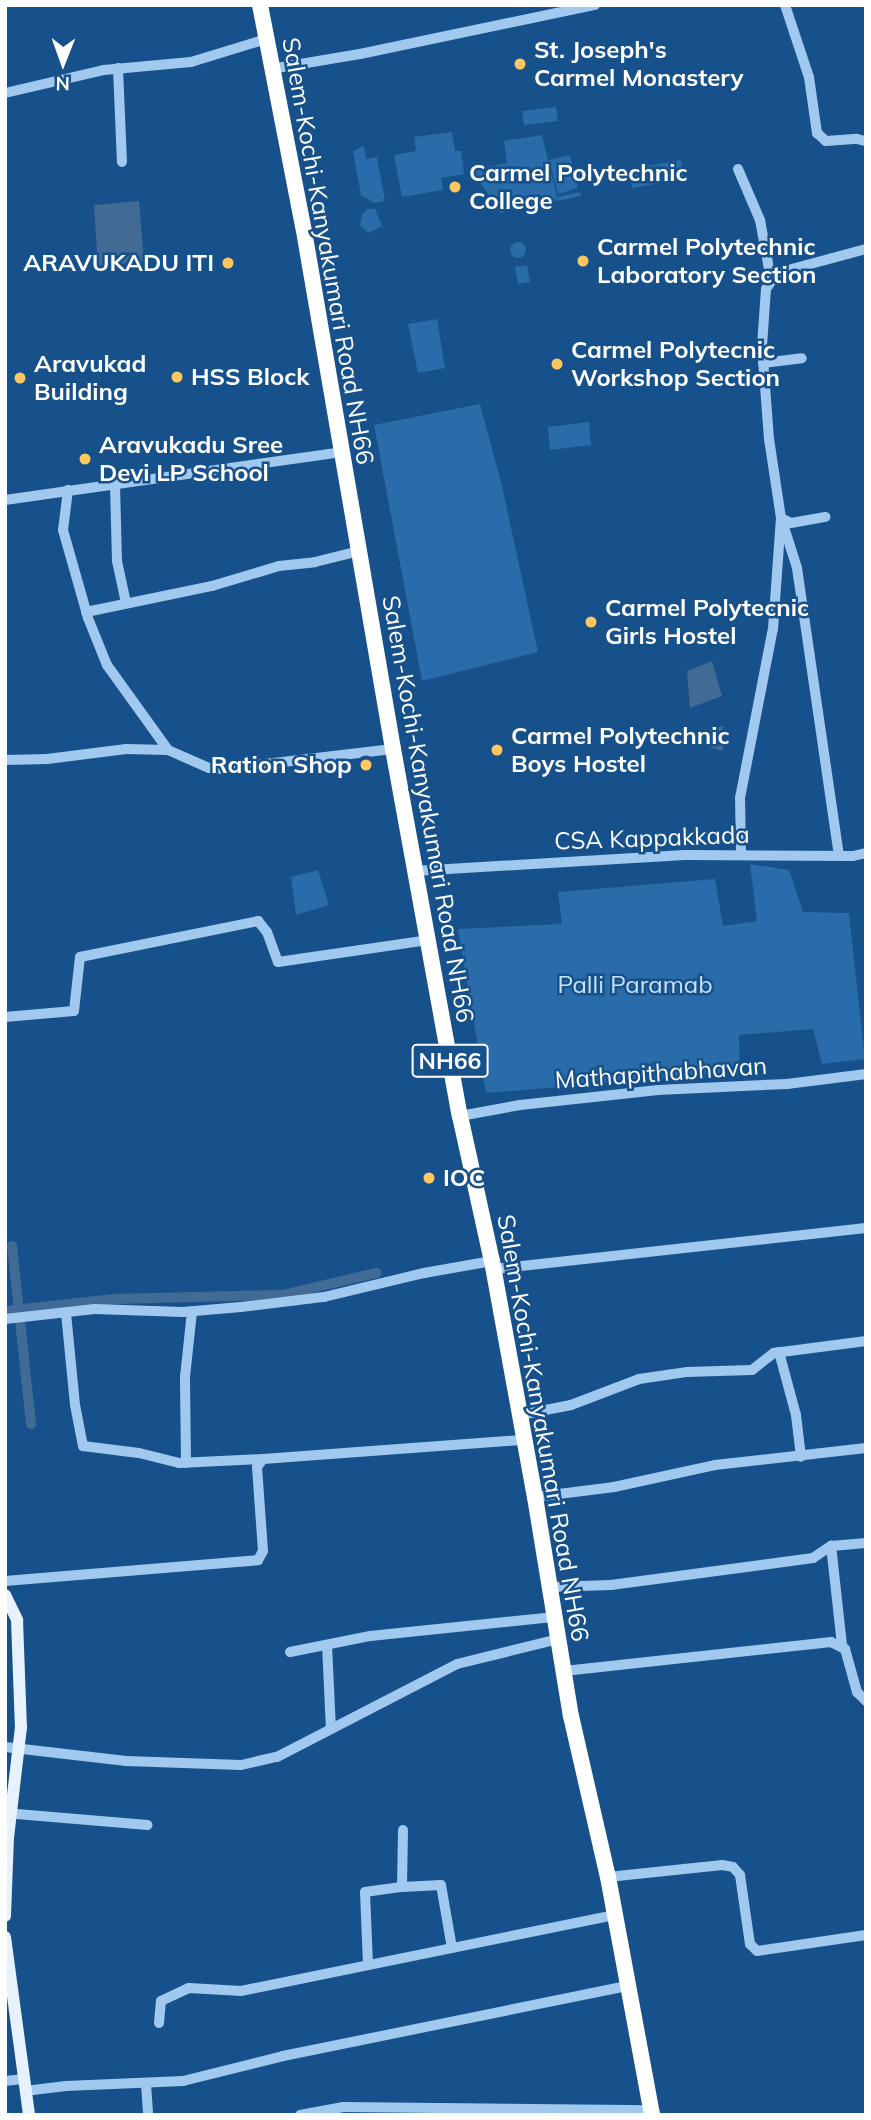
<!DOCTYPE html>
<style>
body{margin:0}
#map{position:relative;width:871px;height:2120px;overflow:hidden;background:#17518b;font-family:Mulish,sans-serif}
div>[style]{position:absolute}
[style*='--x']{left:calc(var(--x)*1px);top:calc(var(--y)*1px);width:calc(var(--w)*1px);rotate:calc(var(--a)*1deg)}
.green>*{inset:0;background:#2a6ba9}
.round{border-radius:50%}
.water>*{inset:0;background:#416b95}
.canal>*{height:10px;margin:-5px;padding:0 5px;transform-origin:5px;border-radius:5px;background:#416b95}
.minor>*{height:10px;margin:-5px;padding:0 5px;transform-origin:5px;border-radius:5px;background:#a1c8ee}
.major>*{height:12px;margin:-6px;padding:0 6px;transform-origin:6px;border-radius:6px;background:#e8f2ff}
.highway>*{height:16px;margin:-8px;padding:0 8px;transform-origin:8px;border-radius:8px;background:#fff}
.dots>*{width:19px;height:19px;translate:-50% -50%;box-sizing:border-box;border:4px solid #17518b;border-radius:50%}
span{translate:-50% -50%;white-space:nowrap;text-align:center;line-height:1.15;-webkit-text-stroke:5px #17518b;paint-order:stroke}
.shield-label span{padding:2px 5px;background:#17518b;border:2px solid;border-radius:5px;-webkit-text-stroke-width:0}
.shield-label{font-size:23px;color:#fff;font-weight:700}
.poi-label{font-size:24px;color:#fff;font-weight:700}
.left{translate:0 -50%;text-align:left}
.right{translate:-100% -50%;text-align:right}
.street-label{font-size:24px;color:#fff}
.park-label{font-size:24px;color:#c7e1fa}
.frame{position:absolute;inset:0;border:7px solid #fff;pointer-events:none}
.north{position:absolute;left:28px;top:28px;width:70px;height:70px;-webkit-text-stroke:5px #17518b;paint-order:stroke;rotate:181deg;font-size:19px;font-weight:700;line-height:28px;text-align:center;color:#fff}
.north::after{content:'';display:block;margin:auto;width:24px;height:32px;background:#fff;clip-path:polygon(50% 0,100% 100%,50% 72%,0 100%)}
</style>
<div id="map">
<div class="green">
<i style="clip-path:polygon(556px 107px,558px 121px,524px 125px,522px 111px)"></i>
<i style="clip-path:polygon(452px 132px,455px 151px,461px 151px,464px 174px,441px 178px,443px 190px,402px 197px,394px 155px,416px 151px,414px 137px)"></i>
<i style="clip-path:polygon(542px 135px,557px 197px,580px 192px,581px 196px,500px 213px,472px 170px,507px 163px,504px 141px)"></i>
<i style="clip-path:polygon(364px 146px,366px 159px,377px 157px,385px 201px,374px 203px,361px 195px,353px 151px)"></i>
<i style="clip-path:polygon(570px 155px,578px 188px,558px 194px,549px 160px)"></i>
<i style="clip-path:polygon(681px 160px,684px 179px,632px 188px,629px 169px)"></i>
<i style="clip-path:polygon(368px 209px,375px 209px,382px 226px,369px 233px,360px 226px,362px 214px)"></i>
<i class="round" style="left:510px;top:242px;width:16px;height:16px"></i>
<i style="clip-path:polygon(527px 265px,530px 282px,518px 284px,515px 267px)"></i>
<i style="clip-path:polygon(437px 319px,445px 368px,418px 373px,408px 324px)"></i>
<i style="clip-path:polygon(480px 404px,502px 486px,538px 652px,422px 681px,374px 425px)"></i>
<i style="clip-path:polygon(589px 422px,591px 445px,550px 450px,548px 427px)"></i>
<i style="clip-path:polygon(750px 864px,789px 870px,803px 912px,849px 913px,865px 1059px,822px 1064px,813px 1029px,739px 1035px,740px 1072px,486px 1093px,458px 929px,562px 924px,558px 892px,715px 879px,723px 926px,757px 921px)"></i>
<i style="clip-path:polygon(318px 870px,329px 905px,296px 915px,291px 877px)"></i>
</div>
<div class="water">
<i style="clip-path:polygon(139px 201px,144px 262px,98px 266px,94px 205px)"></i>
<i style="clip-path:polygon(712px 661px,722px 696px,690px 708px,687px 671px)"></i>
<i style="clip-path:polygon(723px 726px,723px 751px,709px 747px,706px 731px)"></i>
</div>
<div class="canal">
<i style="--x:12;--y:1246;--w:179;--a:83.9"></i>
<i style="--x:5;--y:1311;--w:110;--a:-6.3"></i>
<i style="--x:114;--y:1299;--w:168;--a:-1.4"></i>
<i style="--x:282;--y:1295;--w:97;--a:-13.2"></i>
</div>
<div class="minor">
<i style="--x:785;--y:5;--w:76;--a:71.6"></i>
<i style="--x:809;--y:77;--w:57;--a:81.9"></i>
<i style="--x:817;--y:133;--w:12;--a:42"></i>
<i style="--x:826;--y:141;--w:31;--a:-4"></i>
<i style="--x:857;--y:139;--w:9;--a:13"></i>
<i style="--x:118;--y:68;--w:94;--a:87.6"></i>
<i style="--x:271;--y:69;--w:90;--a:-9.6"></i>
<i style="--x:360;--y:54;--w:240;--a:-11.8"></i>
<i style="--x:5;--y:93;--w:102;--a:-13.1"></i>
<i style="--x:104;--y:70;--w:87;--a:-5.3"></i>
<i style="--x:191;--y:62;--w:78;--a:-17"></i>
<i style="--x:738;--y:169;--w:56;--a:66.7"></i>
<i style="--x:760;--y:220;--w:61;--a:79.6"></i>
<i style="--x:763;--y:363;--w:39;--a:-7"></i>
<i style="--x:115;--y:485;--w:76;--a:88.5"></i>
<i style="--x:117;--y:561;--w:43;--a:77.9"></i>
<i style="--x:68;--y:490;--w:40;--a:97.1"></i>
<i style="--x:63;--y:530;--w:91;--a:74.1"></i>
<i style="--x:88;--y:618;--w:51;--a:68"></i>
<i style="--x:107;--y:665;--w:105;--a:54.3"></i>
<i style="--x:5;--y:500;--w:340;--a:-8.1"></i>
<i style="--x:781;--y:518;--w:11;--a:27"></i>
<i style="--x:791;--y:523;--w:35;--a:-10"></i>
<i style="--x:783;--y:524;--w:46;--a:72.3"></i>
<i style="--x:797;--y:568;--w:291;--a:81.7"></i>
<i style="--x:86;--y:612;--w:129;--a:-11.7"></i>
<i style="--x:212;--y:586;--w:70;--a:-16.6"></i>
<i style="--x:279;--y:566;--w:36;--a:-6"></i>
<i style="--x:315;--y:562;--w:45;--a:-14"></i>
<i style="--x:5;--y:760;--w:42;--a:-1.4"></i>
<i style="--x:47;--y:759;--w:80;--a:-7.2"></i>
<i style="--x:126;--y:749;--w:42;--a:1.4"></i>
<i style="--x:168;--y:750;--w:45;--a:23.7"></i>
<i style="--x:209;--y:768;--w:14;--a:4"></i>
<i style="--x:223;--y:769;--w:171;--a:-6.7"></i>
<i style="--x:741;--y:853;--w:55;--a:-91"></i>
<i style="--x:740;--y:798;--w:172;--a:-79"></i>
<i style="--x:773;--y:629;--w:111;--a:-85.9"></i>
<i style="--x:781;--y:518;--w:80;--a:-98.6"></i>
<i style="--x:769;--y:439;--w:93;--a:-94.3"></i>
<i style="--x:762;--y:346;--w:57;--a:-86"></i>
<i style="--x:766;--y:289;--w:19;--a:-55"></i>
<i style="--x:777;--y:273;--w:92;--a:-15.1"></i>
<i style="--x:415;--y:871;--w:270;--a:-3.4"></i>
<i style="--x:685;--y:855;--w:168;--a:0.3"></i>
<i style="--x:853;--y:856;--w:13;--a:-13"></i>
<i style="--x:5;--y:1017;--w:69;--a:-5"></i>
<i style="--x:74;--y:1011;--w:54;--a:-83.7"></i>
<i style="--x:80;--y:957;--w:182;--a:-11.4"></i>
<i style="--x:258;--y:921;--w:14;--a:51"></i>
<i style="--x:267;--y:932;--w:32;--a:70"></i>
<i style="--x:278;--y:962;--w:153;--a:-8.3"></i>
<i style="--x:460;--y:1116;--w:61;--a:-10.4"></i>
<i style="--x:520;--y:1105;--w:139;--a:-6.2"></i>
<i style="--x:658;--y:1090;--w:129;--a:-2.7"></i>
<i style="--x:787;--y:1084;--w:80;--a:-7.2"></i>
<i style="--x:494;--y:1269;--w:374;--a:-6.3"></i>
<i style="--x:66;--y:1313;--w:92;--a:84.4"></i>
<i style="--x:75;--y:1405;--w:42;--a:79"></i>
<i style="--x:83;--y:1446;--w:56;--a:7.1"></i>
<i style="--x:139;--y:1453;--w:41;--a:14"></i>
<i style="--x:179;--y:1463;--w:84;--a:-2.7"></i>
<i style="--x:5;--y:1319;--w:90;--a:-6.4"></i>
<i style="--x:94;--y:1309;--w:89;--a:1.9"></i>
<i style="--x:183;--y:1312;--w:58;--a:-4.9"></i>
<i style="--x:241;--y:1307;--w:84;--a:-6.9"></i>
<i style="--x:324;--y:1297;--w:103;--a:-13.5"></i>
<i style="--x:424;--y:1273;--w:69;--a:-10"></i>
<i style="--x:779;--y:1352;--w:65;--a:74.9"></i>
<i style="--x:796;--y:1415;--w:42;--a:83.2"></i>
<i style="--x:520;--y:1415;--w:52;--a:-11.1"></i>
<i style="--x:571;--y:1405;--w:73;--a:-20.9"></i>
<i style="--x:639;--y:1379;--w:49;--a:-8.3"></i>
<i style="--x:687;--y:1372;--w:65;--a:-1.8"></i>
<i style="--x:752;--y:1370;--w:28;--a:-38"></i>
<i style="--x:774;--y:1353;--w:93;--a:-7.4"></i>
<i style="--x:186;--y:1463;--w:86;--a:-90.7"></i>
<i style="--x:185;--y:1377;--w:66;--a:-83.9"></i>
<i style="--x:535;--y:1497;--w:80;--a:-7.2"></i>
<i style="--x:614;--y:1487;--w:103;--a:-12.3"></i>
<i style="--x:715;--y:1465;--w:152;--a:-6.4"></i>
<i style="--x:5;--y:1581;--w:254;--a:-4.7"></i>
<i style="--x:258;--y:1560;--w:10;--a:-61"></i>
<i style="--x:263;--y:1551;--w:84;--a:-94.1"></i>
<i style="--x:257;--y:1467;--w:10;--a:-53"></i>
<i style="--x:263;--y:1459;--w:262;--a:-4.2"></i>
<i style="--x:550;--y:1587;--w:61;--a:-1.9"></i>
<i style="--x:611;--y:1585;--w:204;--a:-7.6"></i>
<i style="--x:813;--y:1558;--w:22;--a:-34"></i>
<i style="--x:327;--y:1645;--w:84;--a:87.3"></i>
<i style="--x:842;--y:1645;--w:100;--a:-96.3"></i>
<i style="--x:831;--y:1546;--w:35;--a:-5"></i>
<i style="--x:290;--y:1652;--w:82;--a:-11.3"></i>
<i style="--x:370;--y:1636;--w:186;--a:-5.9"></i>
<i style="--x:564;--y:1671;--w:269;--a:-6.2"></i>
<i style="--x:831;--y:1642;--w:16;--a:27"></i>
<i style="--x:845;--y:1649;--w:45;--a:74.4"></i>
<i style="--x:857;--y:1692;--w:13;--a:45"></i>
<i style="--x:5;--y:1747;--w:122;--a:6.6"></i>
<i style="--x:126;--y:1761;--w:115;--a:2"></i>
<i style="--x:241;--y:1765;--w:37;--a:-13"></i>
<i style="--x:277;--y:1757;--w:203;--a:-27.3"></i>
<i style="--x:457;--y:1664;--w:105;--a:-13.8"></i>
<i style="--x:5;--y:1813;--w:143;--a:4.8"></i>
<i style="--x:403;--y:1830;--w:57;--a:91"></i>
<i style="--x:402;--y:1887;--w:39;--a:-3"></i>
<i style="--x:441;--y:1885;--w:64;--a:80.1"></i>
<i style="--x:608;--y:1877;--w:115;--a:-6"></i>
<i style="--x:722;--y:1865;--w:11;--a:10"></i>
<i style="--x:733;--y:1867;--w:11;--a:49"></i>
<i style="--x:740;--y:1875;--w:70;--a:81.8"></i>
<i style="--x:750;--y:1944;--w:10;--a:45"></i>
<i style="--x:757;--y:1951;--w:110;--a:-8.4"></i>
<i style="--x:368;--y:1964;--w:72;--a:-92.4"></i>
<i style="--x:365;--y:1892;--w:37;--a:-8"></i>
<i style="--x:159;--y:2023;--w:22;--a:-85"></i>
<i style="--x:161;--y:2001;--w:31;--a:-25"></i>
<i style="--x:189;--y:1988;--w:52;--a:3.3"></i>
<i style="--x:241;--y:1991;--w:382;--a:-11.5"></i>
<i style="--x:5;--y:2081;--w:18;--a:-6"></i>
<i style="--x:146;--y:2084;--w:31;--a:86"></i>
<i style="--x:25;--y:2091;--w:41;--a:-7"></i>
<i style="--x:66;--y:2086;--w:117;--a:-2.4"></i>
<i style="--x:183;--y:2081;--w:103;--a:-14"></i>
<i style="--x:283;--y:2056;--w:351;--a:-11.5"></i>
<i style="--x:300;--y:2115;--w:44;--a:-10.5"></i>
<i style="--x:343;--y:2107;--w:308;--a:0.6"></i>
</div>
<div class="major">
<i style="--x:5;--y:1595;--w:28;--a:64"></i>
<i style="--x:17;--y:1620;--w:107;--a:87.9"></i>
<i style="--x:21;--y:1727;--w:111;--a:96.7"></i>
<i style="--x:8;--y:1837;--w:79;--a:92.2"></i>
<i style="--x:5;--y:1937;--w:180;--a:82.3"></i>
</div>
<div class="highway">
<i style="--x:260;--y:5;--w:230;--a:79"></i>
<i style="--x:304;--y:231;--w:526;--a:80.25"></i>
<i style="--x:393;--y:749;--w:373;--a:79.7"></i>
<i style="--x:460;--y:1116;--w:148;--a:77.6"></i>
<i style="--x:492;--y:1261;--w:240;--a:79.7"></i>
<i style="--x:535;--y:1497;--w:222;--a:80.7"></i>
<i style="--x:571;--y:1716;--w:165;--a:77.1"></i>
<i style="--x:608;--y:1877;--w:242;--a:79.5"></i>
</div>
<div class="dots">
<i style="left:520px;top:64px;background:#ffc75e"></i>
<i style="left:455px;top:187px;background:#ffc75e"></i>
<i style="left:583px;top:261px;background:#ffc75e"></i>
<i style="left:228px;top:263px;background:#ffc75e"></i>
<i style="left:557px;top:364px;background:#ffc75e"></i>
<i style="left:177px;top:377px;background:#ffc75e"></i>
<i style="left:20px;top:378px;background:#ffc75e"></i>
<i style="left:85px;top:459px;background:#ffc75e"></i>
<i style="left:591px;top:622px;background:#ffc75e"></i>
<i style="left:497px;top:750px;background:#ffc75e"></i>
<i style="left:366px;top:765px;background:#ffc75e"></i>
<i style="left:429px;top:1178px;background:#ffc75e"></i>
</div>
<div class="shield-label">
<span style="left:450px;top:1061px">NH66</span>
</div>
<div class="poi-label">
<span class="left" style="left:534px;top:64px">St. Joseph's<br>Carmel Monastery</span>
<span class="left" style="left:469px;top:187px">Carmel Polytechnic<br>College</span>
<span class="left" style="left:597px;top:261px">Carmel Polytechnic<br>Laboratory Section</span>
<span class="right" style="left:214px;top:263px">ARAVUKADU ITI</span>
<span class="left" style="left:571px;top:364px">Carmel Polytecnic<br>Workshop Section</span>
<span class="left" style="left:34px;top:378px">Aravukad<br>Building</span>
<span class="left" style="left:191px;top:377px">HSS Block</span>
<span class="left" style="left:99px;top:459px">Aravukadu Sree<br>Devi LP School</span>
<span class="left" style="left:605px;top:622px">Carmel Polytecnic<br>Girls Hostel</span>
<span class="left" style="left:511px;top:750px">Carmel Polytechnic<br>Boys Hostel</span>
<span class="right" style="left:352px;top:765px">Ration Shop</span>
<span class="left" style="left:443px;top:1178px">IOC</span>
</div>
<div class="street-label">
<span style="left:328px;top:251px;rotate:80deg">Salem-Kochi-Kanyakumari Road NH66</span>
<span style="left:428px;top:809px;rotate:80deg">Salem-Kochi-Kanyakumari Road NH66</span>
<span style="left:652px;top:838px;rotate:-2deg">CSA Kappakkada</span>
<span style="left:661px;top:1073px;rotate:-4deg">Mathapithabhavan</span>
<span style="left:543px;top:1428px;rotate:80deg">Salem-Kochi-Kanyakumari Road NH66</span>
</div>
<div class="park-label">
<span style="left:635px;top:985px">Palli Paramab</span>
</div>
<div class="frame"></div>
<div class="north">N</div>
</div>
